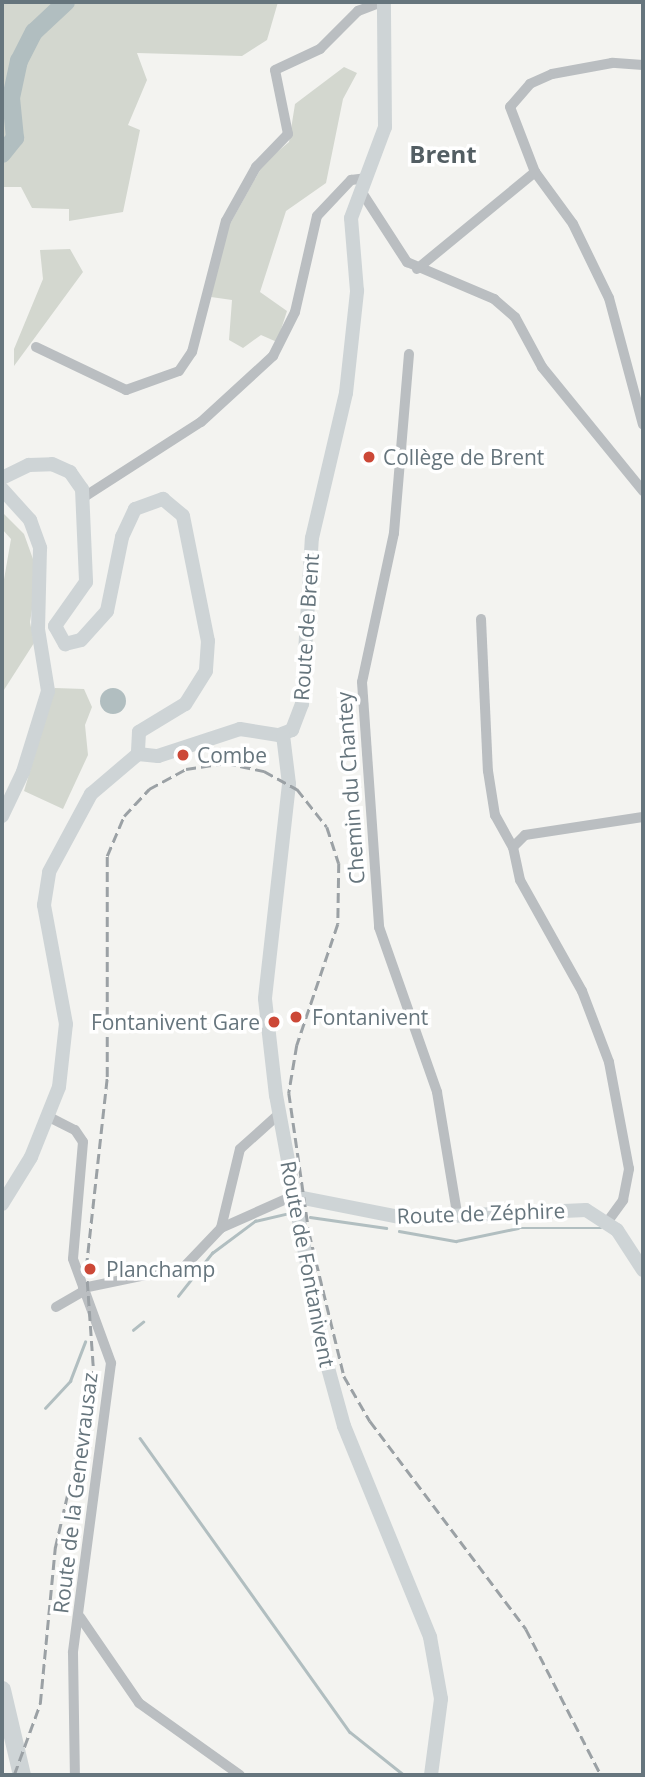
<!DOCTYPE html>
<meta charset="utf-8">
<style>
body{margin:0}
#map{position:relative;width:645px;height:1777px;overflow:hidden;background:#f3f3f0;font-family:"Open Sans",sans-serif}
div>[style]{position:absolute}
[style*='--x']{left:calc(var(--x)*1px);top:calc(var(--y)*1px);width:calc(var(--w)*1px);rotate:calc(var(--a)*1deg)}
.green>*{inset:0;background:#d3d7cf}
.water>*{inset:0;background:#b1bec0}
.round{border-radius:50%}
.stream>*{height:2.5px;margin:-1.25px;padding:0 1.25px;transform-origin:1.25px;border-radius:1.25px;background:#b1bec0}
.river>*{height:18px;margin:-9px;padding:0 9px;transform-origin:9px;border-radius:9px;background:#b1bec0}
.street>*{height:10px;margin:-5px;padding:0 5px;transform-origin:5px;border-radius:5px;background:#babec1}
.secondary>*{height:14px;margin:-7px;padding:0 7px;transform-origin:7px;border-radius:7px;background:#ced4d6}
.highway>*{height:18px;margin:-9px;padding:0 9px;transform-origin:9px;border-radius:9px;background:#ced4d6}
.rail>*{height:2.5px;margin-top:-1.25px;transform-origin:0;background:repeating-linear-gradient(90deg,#9ba1a5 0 10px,transparent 0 15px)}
.dots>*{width:19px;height:19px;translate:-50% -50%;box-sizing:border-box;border:4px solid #fff;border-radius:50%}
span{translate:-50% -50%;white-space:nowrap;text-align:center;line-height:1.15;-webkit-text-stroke:7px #fff;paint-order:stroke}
.poi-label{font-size:21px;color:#66757d}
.left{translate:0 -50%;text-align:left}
.right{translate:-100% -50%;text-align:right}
.street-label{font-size:21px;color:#66757d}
.quarter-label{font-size:24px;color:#535e63;font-weight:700}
.frame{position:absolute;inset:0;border:4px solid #66757d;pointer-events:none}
</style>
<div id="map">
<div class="green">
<i style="clip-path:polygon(2px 2px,278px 2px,267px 40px,242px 56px,137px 53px,147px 80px,128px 125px,140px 130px,123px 212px,69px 221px,69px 209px,32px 208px,21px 187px,2px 187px)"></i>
<i style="clip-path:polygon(344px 67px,357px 73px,343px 99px,326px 183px,286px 211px,260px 292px,287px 311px,277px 342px,261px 335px,243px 348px,229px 340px,232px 300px,211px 297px,226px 231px,264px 163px,289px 142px,295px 104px)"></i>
<i style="clip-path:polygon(70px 249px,83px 272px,14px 366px,14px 349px,43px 279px,40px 250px)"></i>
<i style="clip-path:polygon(2px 512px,24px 534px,38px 573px,30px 622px,34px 643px,2px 693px,2px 591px,11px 539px,2px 529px)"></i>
<i style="clip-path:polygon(55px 688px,84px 689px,92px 707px,85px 725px,88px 755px,63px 809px,24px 791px)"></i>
</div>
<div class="water">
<i class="round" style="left:100px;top:688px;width:26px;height:26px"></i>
</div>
<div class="stream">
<i style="--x:310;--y:1217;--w:77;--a:8.2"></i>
<i style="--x:399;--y:1231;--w:58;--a:10"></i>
<i style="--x:456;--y:1241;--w:63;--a:-11.8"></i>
<i style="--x:518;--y:1228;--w:83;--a:0"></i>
<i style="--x:178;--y:1296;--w:55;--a:-51.7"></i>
<i style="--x:212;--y:1253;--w:54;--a:-36.7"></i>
<i style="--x:255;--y:1221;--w:31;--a:-13"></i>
<i style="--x:133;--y:1330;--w:13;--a:-39"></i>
<i style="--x:45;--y:1408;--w:37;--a:-47"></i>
<i style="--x:70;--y:1381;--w:42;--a:-69"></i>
<i style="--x:140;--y:1438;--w:361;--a:54.5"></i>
<i style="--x:350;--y:1732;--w:69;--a:38.5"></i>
</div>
<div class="river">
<i style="--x:2;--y:154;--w:21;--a:-51"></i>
<i style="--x:15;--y:138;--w:40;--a:-95.7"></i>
<i style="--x:11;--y:98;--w:38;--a:-78"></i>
<i style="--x:19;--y:61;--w:33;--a:-63"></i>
<i style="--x:34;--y:32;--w:44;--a:-43.2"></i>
</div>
<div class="street">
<i style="--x:643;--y:65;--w:31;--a:-176"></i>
<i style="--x:612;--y:63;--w:61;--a:169.6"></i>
<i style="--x:552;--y:74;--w:24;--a:156"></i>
<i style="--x:530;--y:84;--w:30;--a:131"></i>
<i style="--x:510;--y:107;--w:70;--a:69"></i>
<i style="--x:535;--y:172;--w:64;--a:53.8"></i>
<i style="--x:573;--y:224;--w:82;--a:64.1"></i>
<i style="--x:609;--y:298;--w:131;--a:75"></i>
<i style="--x:361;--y:191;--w:85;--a:57.1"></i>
<i style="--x:407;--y:262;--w:95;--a:23"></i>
<i style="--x:494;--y:299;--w:28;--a:41"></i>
<i style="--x:515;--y:317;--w:57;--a:61.6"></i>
<i style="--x:542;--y:367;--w:160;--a:50.8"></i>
<i style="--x:417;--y:269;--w:153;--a:-39.4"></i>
<i style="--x:36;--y:347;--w:100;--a:25.5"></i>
<i style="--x:126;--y:390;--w:56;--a:-19.7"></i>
<i style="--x:179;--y:371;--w:23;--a:-56"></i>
<i style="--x:192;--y:352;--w:135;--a:-75.5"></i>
<i style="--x:226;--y:221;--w:62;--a:-60.9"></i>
<i style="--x:256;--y:167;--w:46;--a:-45.9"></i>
<i style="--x:288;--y:134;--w:65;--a:-101.5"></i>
<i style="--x:275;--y:70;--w:50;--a:-25"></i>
<i style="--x:320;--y:49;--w:54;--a:-45"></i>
<i style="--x:358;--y:11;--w:25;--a:-21"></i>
<i style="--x:409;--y:354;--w:180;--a:94.8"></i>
<i style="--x:394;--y:533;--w:152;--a:102.1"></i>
<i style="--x:362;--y:682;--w:246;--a:86"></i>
<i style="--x:379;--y:927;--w:175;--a:70.6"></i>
<i style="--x:437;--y:1092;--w:123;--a:80.6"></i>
<i style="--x:84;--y:497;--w:139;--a:-32.7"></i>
<i style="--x:201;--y:422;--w:98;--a:-42.5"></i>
<i style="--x:273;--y:356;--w:49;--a:-63.4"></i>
<i style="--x:295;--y:312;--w:98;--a:-77.1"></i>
<i style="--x:317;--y:216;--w:50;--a:-46.6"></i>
<i style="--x:351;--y:180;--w:16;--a:-7"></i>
<i style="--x:481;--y:619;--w:152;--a:87.4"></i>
<i style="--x:488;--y:771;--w:45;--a:81"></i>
<i style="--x:495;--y:815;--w:37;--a:61"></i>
<i style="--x:49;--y:1117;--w:29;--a:27"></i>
<i style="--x:75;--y:1130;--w:14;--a:56"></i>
<i style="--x:83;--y:1142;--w:117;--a:94.9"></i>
<i style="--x:73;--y:1259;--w:111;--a:69.9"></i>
<i style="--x:111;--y:1363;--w:292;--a:97.5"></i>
<i style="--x:73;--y:1653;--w:122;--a:89.1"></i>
<i style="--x:608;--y:1221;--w:26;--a:-54"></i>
<i style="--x:623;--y:1200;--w:32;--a:-79"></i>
<i style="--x:629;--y:1169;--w:109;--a:-100.6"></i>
<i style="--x:609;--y:1062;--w:76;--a:-110.8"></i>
<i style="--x:582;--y:991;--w:127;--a:-119.2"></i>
<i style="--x:520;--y:880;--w:34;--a:-102"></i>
<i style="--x:513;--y:847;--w:17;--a:-45"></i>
<i style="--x:525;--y:835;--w:119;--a:-8.7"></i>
<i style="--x:221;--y:1228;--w:81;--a:-76.5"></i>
<i style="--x:240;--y:1149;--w:52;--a:-41.9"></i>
<i style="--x:83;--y:1288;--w:103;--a:-11.7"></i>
<i style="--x:184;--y:1267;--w:54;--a:-46.5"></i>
<i style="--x:221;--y:1228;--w:79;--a:-24"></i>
<i style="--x:56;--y:1307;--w:32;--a:-30"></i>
<i style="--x:80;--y:1617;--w:104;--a:55.5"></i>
<i style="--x:139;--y:1703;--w:124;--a:35.5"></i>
</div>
<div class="secondary">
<i style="--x:2;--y:478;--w:30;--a:-26"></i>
<i style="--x:29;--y:465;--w:23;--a:-2"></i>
<i style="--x:52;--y:464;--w:20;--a:24"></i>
<i style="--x:70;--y:472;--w:21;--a:55"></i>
<i style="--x:82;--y:489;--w:93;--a:87.5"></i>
<i style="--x:86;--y:582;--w:54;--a:125.2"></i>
<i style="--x:55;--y:626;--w:21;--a:61"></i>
<i style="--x:65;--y:644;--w:16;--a:-14"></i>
<i style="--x:81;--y:640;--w:39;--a:-48"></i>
<i style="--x:107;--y:611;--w:76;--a:-78.5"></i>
<i style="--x:122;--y:537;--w:31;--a:-65"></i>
<i style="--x:135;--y:509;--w:30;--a:-20"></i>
<i style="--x:163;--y:499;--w:26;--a:40"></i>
<i style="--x:183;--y:516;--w:127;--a:78.7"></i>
<i style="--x:208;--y:641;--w:30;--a:94"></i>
<i style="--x:206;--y:671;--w:39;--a:122"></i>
<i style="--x:185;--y:704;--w:54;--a:148.7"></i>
<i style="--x:139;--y:732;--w:22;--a:93"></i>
<i style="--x:138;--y:754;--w:20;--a:6"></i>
<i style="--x:158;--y:756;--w:86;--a:-18.2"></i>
<i style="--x:240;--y:729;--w:39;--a:9"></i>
<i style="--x:279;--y:735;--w:14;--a:-21"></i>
<i style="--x:292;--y:730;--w:28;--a:-69"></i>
<i style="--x:302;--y:704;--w:166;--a:-86.6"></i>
<i style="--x:312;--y:538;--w:149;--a:-76.8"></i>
<i style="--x:346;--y:393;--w:103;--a:-83.8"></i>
<i style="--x:357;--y:291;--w:73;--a:-94.7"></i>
<i style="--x:351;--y:218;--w:97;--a:-69.5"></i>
<i style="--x:385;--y:127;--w:125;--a:-90.5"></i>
<i style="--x:2;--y:489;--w:42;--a:47.9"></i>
<i style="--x:30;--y:520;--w:30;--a:70"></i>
<i style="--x:40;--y:548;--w:81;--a:91.4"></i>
<i style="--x:38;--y:629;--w:63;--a:80.8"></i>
<i style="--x:48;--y:691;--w:85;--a:107.2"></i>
<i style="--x:23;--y:772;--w:49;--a:115.5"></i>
<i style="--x:283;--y:735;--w:49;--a:83"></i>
<i style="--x:289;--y:784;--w:216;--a:96.4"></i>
<i style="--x:265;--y:999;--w:97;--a:83.5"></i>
<i style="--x:276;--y:1095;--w:255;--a:79.6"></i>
<i style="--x:322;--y:1346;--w:83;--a:74.6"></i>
<i style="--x:344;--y:1426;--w:228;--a:67.8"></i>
<i style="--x:430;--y:1637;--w:63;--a:79.9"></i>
<i style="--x:441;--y:1699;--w:77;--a:97.5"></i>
<i style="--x:293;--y:1196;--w:113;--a:11.2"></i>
<i style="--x:404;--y:1218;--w:182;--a:-2.5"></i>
<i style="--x:586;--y:1210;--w:37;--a:33"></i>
<i style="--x:617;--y:1230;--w:48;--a:57"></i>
<i style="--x:2;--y:1204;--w:55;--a:-58.3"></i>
<i style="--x:31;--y:1157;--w:75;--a:-68.2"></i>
<i style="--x:59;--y:1087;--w:63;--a:-83.7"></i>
<i style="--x:66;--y:1024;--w:121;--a:-100.5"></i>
<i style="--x:44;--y:905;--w:33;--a:-81"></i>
<i style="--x:49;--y:872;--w:89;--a:-61.7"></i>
<i style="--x:91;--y:794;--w:62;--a:-40.4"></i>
</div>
<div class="highway">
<i style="--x:2;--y:1690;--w:87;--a:76.8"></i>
</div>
<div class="rail">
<i style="--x:14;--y:1775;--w:76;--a:-69.9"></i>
<i style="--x:40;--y:1704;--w:157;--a:-84.5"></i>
<i style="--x:55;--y:1548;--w:171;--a:-76.9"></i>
<i style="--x:94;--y:1381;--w:113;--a:-94"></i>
<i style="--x:86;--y:1268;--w:192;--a:-83.7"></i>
<i style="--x:107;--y:1077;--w:221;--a:-90"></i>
<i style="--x:107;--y:856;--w:43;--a:-67"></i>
<i style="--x:124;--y:816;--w:37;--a:-47"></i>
<i style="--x:149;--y:789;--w:42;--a:-28.4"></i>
<i style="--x:186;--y:769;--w:40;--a:-8.5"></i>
<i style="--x:226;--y:763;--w:39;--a:12"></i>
<i style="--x:264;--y:771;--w:38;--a:29"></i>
<i style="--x:297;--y:789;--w:48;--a:51.7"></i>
<i style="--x:327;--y:827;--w:38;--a:72"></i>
<i style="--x:339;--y:863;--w:61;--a:90.9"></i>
<i style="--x:338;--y:924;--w:128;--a:108.7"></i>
<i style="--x:297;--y:1045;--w:49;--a:99.5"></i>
<i style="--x:289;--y:1093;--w:140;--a:81.8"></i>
<i style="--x:309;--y:1232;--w:148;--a:76.3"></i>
<i style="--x:344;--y:1376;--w:52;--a:60"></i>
<i style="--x:370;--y:1421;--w:260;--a:53.1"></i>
<i style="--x:526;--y:1629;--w:164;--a:62.8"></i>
</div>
<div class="dots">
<i style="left:369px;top:457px;background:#cc4837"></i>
<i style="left:183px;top:755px;background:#cc4837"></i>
<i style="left:296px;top:1017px;background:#cc4837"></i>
<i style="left:274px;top:1022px;background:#cc4837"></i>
<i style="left:90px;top:1269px;background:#cc4837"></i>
</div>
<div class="poi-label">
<span class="left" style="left:383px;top:457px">Collège de Brent</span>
<span class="left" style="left:197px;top:755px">Combe</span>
<span class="left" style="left:312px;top:1017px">Fontanivent</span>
<span class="right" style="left:260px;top:1022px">Fontanivent Gare</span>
<span class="left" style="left:106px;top:1269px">Planchamp</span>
</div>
<div class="street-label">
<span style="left:306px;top:627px;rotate:-86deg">Route de Brent</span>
<span style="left:350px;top:788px;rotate:-94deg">Chemin du Chantey</span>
<span style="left:481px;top:1213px;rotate:-2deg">Route de Zéphire</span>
<span style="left:308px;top:1264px;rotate:79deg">Route de Fontanivent</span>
<span style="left:75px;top:1493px;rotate:-83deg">Route de la Genevrausaz</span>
</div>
<div class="quarter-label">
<span style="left:443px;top:154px">Brent</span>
</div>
<div class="frame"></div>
</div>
